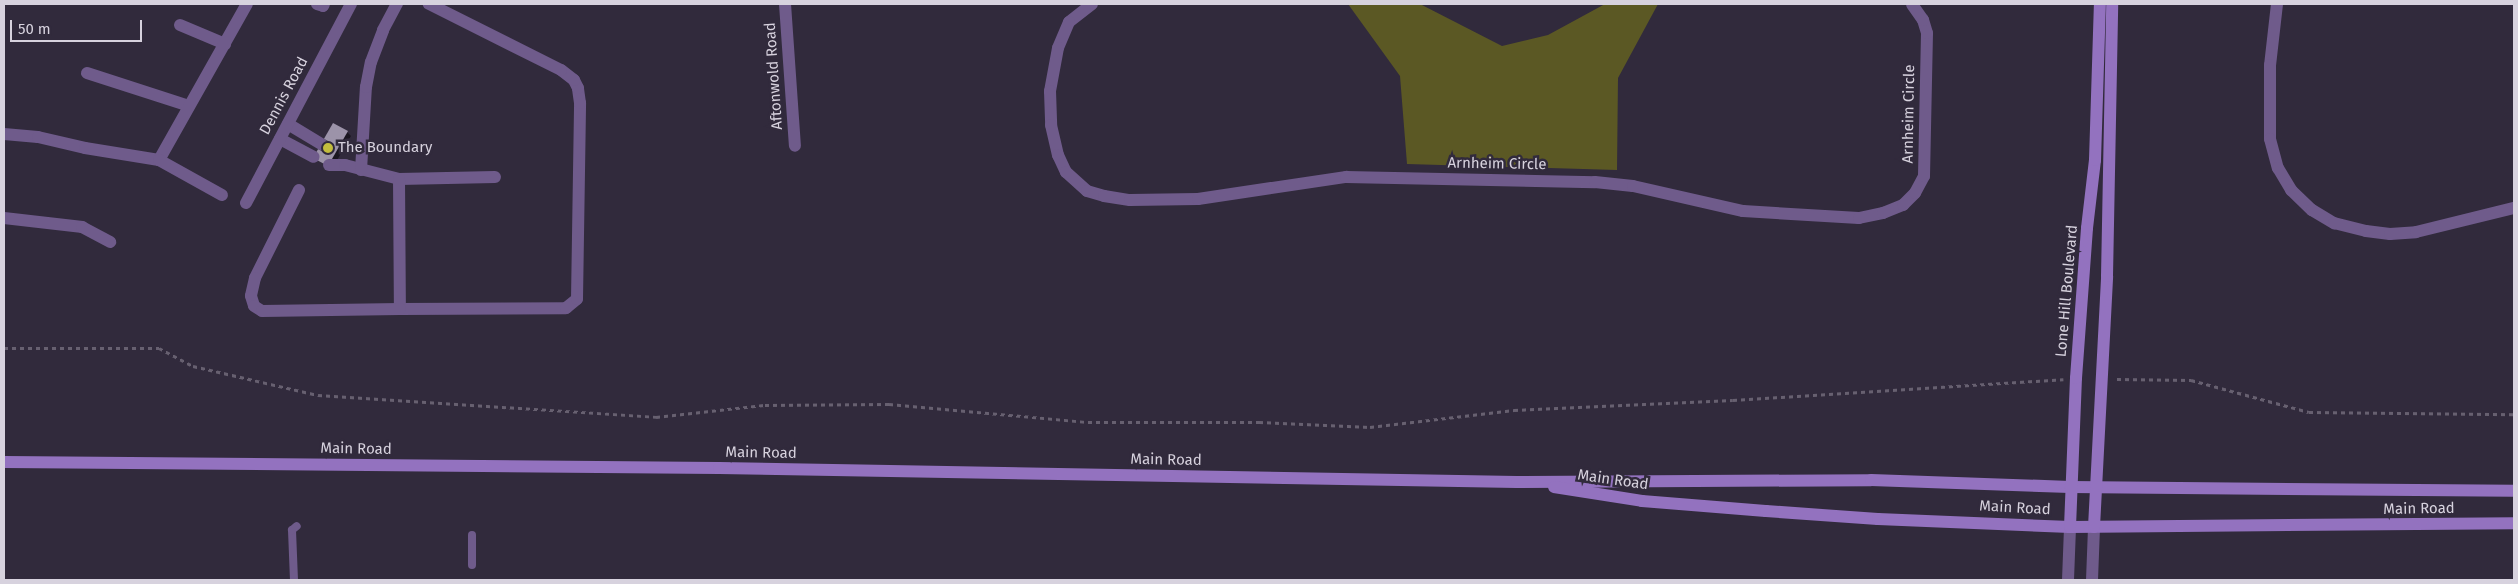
<!DOCTYPE html>
<style>
body{margin:0}
#map{position:relative;width:2518px;height:584px;overflow:hidden;background:#312a3c;font-family:"Fira Sans",sans-serif}
div>[style]{position:absolute}
[style*='--x']{left:calc(var(--x)*1px);top:calc(var(--y)*1px);width:calc(var(--w)*1px);rotate:calc(var(--a)*1deg)}
.green>*{inset:0;background:#5b5824}
.shadow>*{inset:0;background:#0007}
.building>*{inset:0;background:#9c93a9}
.street-tunnel>*{height:12px;margin-top:-6px;transform-origin:0;background:repeating-linear-gradient(90deg,#4a4354 0 12px,transparent 0 18px)}
.path>*{height:3px;margin-top:-1.5px;transform-origin:0;background:repeating-linear-gradient(90deg,#676070 0 4px,transparent 0 8px)}
.lane>*{height:8px;margin:-4px;padding:0 4px;transform-origin:4px;border-radius:4px;background:#6f5b8b}
.street>*{height:12px;margin:-6px;padding:0 6px;transform-origin:6px;border-radius:6px;background:#6f5b8b}
.secondary>*{height:12px;margin:-6px;padding:0 6px;transform-origin:6px;border-radius:6px;background:#9372bf}
.dots>*{width:14px;height:14px;translate:-50% -50%;box-sizing:border-box;border:2px solid #312a3c;border-radius:50%}
span{translate:-50% -50%;white-space:nowrap;text-align:center;line-height:1.15;-webkit-text-stroke:5px #312a3c;paint-order:stroke}
.street-label{font-size:15px;color:#d7d2de}
.poi-label{font-size:15px;color:#d7d2de}
.left{translate:0 -50%;text-align:left}
.frame{position:absolute;inset:0;border:5px solid #d7d2de;pointer-events:none}
.scale{position:absolute;left:10px;top:20px;width:132px;height:22px;box-sizing:border-box;border:2px solid #d7d2de;border-top:0;padding-left:6px;font-size:15px;line-height:18px;white-space:nowrap;color:#d7d2de;-webkit-text-stroke:4px #312a3c;paint-order:stroke}
</style>
<div id="map">
<div class="green">
<i style="clip-path:polygon(1348px 4px,1420px 4px,1502px 46px,1548px 35px,1605px 4px,1658px 4px,1618px 78px,1617px 170px,1407px 164px,1400px 76px)"></i>
</div>
<div class="shadow">
<i style="clip-path:polygon(347px 132px,351px 136px,332px 169px,315px 158px)"></i>
</div>
<div class="building">
<i style="clip-path:polygon(333px 123px,348px 131px,328px 166px,313px 158px)"></i>
</div>
<div class="street-tunnel">
<i style="--x:321;--y:144;--w:17;--a:28"></i>
</div>
<div class="path">
<i style="--x:4;--y:348;--w:155;--a:0"></i>
<i style="--x:159;--y:348;--w:38;--a:28"></i>
<i style="--x:193;--y:366;--w:128;--a:13.1"></i>
<i style="--x:318;--y:395;--w:339;--a:3.7"></i>
<i style="--x:656;--y:417;--w:110;--a:-6.3"></i>
<i style="--x:765;--y:405;--w:124;--a:-0.5"></i>
<i style="--x:889;--y:404;--w:200;--a:5.2"></i>
<i style="--x:1088;--y:422;--w:171;--a:0"></i>
<i style="--x:1259;--y:422;--w:111;--a:2.6"></i>
<i style="--x:1370;--y:427;--w:145;--a:-6.7"></i>
<i style="--x:1514;--y:410;--w:219;--a:-2.6"></i>
<i style="--x:1733;--y:400;--w:331;--a:-3.6"></i>
<i style="--x:2117;--y:379;--w:74;--a:0.8"></i>
<i style="--x:2191;--y:380;--w:122;--a:15.2"></i>
<i style="--x:2309;--y:412;--w:205;--a:0.6"></i>
</div>
<div class="lane">
<i style="--x:472;--y:535;--w:30;--a:90"></i>
<i style="--x:294;--y:580;--w:50;--a:-92.3"></i>
<i style="--x:292;--y:530;--w:6;--a:-39"></i>
</div>
<div class="street">
<i style="--x:317;--y:4;--w:6;--a:18"></i>
<i style="--x:323;--y:6;--w:2;--a:-63"></i>
<i style="--x:785;--y:4;--w:142;--a:86"></i>
<i style="--x:1092;--y:4;--w:29;--a:142"></i>
<i style="--x:1069;--y:22;--w:28;--a:113"></i>
<i style="--x:1058;--y:48;--w:44;--a:100.5"></i>
<i style="--x:1050;--y:91;--w:34;--a:88"></i>
<i style="--x:1051;--y:125;--w:31;--a:77"></i>
<i style="--x:1058;--y:155;--w:19;--a:65"></i>
<i style="--x:1066;--y:172;--w:28;--a:42"></i>
<i style="--x:1087;--y:191;--w:18;--a:16"></i>
<i style="--x:1104;--y:196;--w:26;--a:9"></i>
<i style="--x:1130;--y:200;--w:68;--a:-0.8"></i>
<i style="--x:1198;--y:199;--w:150;--a:-8.5"></i>
<i style="--x:1346;--y:177;--w:249;--a:1.2"></i>
<i style="--x:1595;--y:182;--w:38;--a:6"></i>
<i style="--x:1633;--y:186;--w:113;--a:12.8"></i>
<i style="--x:1743;--y:211;--w:116;--a:3.5"></i>
<i style="--x:1859;--y:218;--w:25;--a:-12"></i>
<i style="--x:1883;--y:213;--w:22;--a:-22"></i>
<i style="--x:1903;--y:205;--w:17;--a:-45"></i>
<i style="--x:1915;--y:193;--w:19;--a:-62"></i>
<i style="--x:1924;--y:176;--w:143;--a:-88.8"></i>
<i style="--x:1927;--y:33;--w:14;--a:-107"></i>
<i style="--x:1923;--y:20;--w:19;--a:-125"></i>
<i style="--x:2277;--y:4;--w:61;--a:96.5"></i>
<i style="--x:2270;--y:65;--w:74;--a:90"></i>
<i style="--x:2270;--y:139;--w:30;--a:75"></i>
<i style="--x:2278;--y:168;--w:26;--a:59"></i>
<i style="--x:2291;--y:190;--w:29;--a:44"></i>
<i style="--x:2312;--y:210;--w:26;--a:31"></i>
<i style="--x:2334;--y:223;--w:33;--a:14"></i>
<i style="--x:2366;--y:231;--w:24;--a:7"></i>
<i style="--x:2390;--y:234;--w:26;--a:-4"></i>
<i style="--x:2416;--y:232;--w:101;--a:-13.8"></i>
<i style="--x:180;--y:25;--w:49;--a:22.9"></i>
<i style="--x:87;--y:73;--w:107;--a:17.9"></i>
<i style="--x:288;--y:124;--w:39;--a:31"></i>
<i style="--x:4;--y:134;--w:34;--a:5"></i>
<i style="--x:38;--y:137;--w:48;--a:13.2"></i>
<i style="--x:85;--y:148;--w:75;--a:9.2"></i>
<i style="--x:159;--y:160;--w:179;--a:-60.6"></i>
<i style="--x:280;--y:139;--w:38;--a:28"></i>
<i style="--x:159;--y:160;--w:72;--a:29.1"></i>
<i style="--x:329;--y:165;--w:16;--a:0"></i>
<i style="--x:345;--y:165;--w:56;--a:14.5"></i>
<i style="--x:399;--y:179;--w:96;--a:-1.2"></i>
<i style="--x:361;--y:170;--w:83;--a:-86.6"></i>
<i style="--x:366;--y:87;--w:25;--a:-79"></i>
<i style="--x:371;--y:62;--w:34;--a:-69"></i>
<i style="--x:383;--y:30;--w:30;--a:-62"></i>
<i style="--x:399;--y:179;--w:130;--a:89.6"></i>
<i style="--x:400;--y:309;--w:166;--a:-0.3"></i>
<i style="--x:566;--y:308;--w:14;--a:-39"></i>
<i style="--x:577;--y:299;--w:196;--a:-89.1"></i>
<i style="--x:580;--y:103;--w:15;--a:-98"></i>
<i style="--x:578;--y:88;--w:9;--a:-117"></i>
<i style="--x:574;--y:80;--w:16;--a:-142"></i>
<i style="--x:561;--y:70;--w:148;--a:-153.4"></i>
<i style="--x:299;--y:190;--w:98;--a:116.6"></i>
<i style="--x:255;--y:278;--w:18;--a:103"></i>
<i style="--x:251;--y:296;--w:10;--a:73"></i>
<i style="--x:254;--y:306;--w:9;--a:32"></i>
<i style="--x:262;--y:311;--w:138;--a:-0.8"></i>
<i style="--x:246;--y:203;--w:225;--a:-62.2"></i>
<i style="--x:4;--y:218;--w:79;--a:6.6"></i>
<i style="--x:82;--y:227;--w:32;--a:28"></i>
<i style="--x:2068;--y:580;--w:53;--a:-87.8"></i>
<i style="--x:2092;--y:580;--w:53;--a:-87.8"></i>
</div>
<div class="secondary">
<i style="--x:4;--y:462;--w:715;--a:0.48"></i>
<i style="--x:719;--y:468;--w:798;--a:1.01"></i>
<i style="--x:1517;--y:482;--w:354;--a:-0.3"></i>
<i style="--x:1871;--y:480;--w:199;--a:2"></i>
<i style="--x:2070;--y:487;--w:444;--a:0.5"></i>
<i style="--x:1554;--y:487;--w:89;--a:9"></i>
<i style="--x:1642;--y:501;--w:124;--a:4.6"></i>
<i style="--x:1766;--y:511;--w:112;--a:4.1"></i>
<i style="--x:1878;--y:519;--w:192;--a:2.4"></i>
<i style="--x:2070;--y:527;--w:444;--a:-0.5"></i>
<i style="--x:2070;--y:527;--w:149;--a:-87.7"></i>
<i style="--x:2076;--y:378;--w:150;--a:-85.8"></i>
<i style="--x:2087;--y:228;--w:68;--a:-83.3"></i>
<i style="--x:2095;--y:160;--w:156;--a:-88.2"></i>
<i style="--x:2094;--y:527;--w:251;--a:-87"></i>
<i style="--x:2107;--y:276;--w:272;--a:-88.9"></i>
</div>
<div class="dots">
<i style="left:328px;top:148px;background:#c3bd3e"></i>
</div>
<div class="street-label">
<span style="left:774px;top:76px;rotate:-94deg">Aftonwold Road</span>
<span style="left:284px;top:96px;rotate:-62deg">Dennis Road</span>
<span style="left:1909px;top:114px;rotate:-89deg">Arnheim Circle</span>
<span style="left:1497px;top:164px;rotate:1deg">Arnheim Circle</span>
<span style="left:2067px;top:291px;rotate:-85deg">Lone Hill Boulevard</span>
<span style="left:356px;top:449px;rotate:1deg">Main Road</span>
<span style="left:761px;top:453px;rotate:1deg">Main Road</span>
<span style="left:1166px;top:460px;rotate:1deg">Main Road</span>
<span style="left:1613px;top:480px;rotate:8deg">Main Road</span>
<span style="left:2015px;top:508px;rotate:3deg">Main Road</span>
<span style="left:2419px;top:509px;rotate:-1deg">Main Road</span>
</div>
<div class="poi-label">
<span class="left" style="left:338px;top:148px">The Boundary</span>
</div>
<div class="frame"></div>
<div class="scale">50 m</div>
</div>
